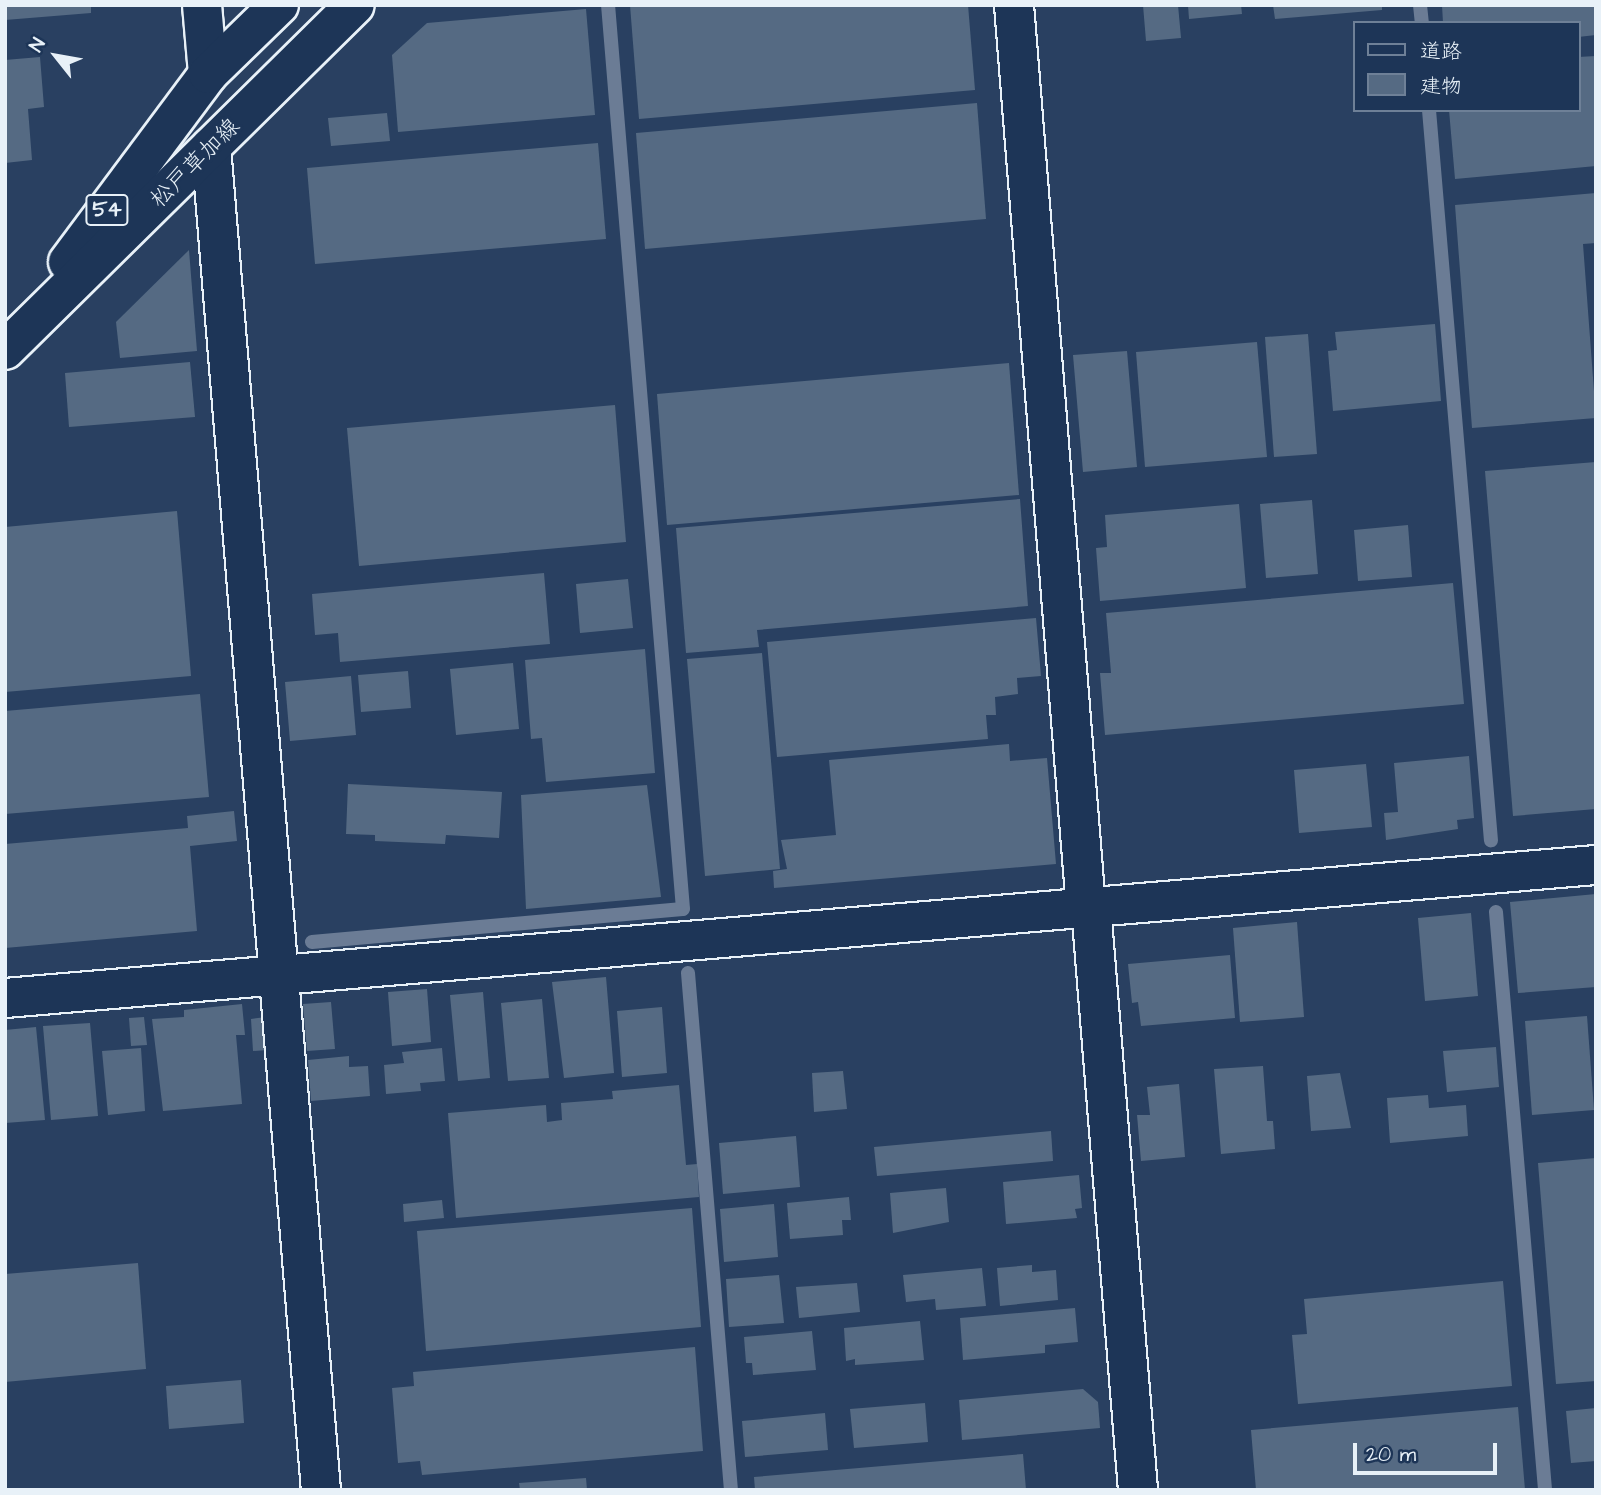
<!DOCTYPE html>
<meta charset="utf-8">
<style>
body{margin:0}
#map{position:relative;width:1601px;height:1495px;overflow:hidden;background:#294061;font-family:"Architects Daughter","Klee One",sans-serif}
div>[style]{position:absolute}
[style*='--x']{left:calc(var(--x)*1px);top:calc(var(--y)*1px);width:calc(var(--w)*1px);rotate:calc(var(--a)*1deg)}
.stream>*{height:14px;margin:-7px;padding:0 7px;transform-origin:7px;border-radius:7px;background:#6b7c95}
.building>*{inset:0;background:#556a83}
.roads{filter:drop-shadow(2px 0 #e8f1f8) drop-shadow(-2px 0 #e8f1f8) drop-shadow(0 2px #e8f1f8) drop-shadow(0 -2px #e8f1f8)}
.minor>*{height:38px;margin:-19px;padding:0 19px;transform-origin:19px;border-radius:19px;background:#1d3557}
.major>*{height:38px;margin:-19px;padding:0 19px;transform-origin:19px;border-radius:19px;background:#1d3557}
span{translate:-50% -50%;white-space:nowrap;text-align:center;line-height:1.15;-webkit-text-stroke:6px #1d3557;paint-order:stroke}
.shield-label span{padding:2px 5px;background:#1d3557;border:2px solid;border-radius:5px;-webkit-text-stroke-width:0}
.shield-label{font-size:21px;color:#e8f1f8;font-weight:700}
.street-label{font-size:23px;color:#e8f1f8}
.frame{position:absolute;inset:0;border:7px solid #e8f1f8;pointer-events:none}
.legend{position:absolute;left:1353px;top:21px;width:228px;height:91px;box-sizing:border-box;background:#1d3557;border:2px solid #6e8097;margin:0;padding:9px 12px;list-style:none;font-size:21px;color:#e8f1f8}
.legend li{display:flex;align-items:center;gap:14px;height:35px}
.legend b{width:35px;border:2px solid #6e8097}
.north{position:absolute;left:21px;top:21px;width:70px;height:70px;-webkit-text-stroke:5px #1d3557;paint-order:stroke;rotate:301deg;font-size:19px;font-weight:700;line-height:28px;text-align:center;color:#e8f1f8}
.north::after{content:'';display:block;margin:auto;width:24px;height:32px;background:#e8f1f8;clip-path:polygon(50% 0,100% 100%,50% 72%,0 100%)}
.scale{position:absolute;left:1353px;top:1443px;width:144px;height:32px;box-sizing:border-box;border:4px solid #e8f1f8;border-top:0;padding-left:9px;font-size:21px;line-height:24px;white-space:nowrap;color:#e8f1f8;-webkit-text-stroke:5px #1d3557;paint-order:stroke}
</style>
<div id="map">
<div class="stream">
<i style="--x:1420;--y:5;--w:18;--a:84"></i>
<i style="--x:1429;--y:110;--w:733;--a:85.15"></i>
<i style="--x:1496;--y:912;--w:580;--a:85.15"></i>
<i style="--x:312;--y:942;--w:372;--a:-5.1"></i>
<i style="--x:683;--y:909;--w:907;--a:-94.74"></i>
<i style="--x:688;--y:973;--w:519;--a:85.25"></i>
</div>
<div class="building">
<i style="clip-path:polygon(5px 5px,91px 5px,91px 13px,5px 20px)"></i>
<i style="clip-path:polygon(630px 5px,968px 5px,975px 90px,639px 119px)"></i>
<i style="clip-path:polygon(1143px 5px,1178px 5px,1181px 38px,1146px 41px)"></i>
<i style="clip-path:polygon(1188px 5px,1241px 5px,1242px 14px,1189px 19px)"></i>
<i style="clip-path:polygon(1273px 5px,1382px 5px,1382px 10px,1275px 19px)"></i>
<i style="clip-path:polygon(1442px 5px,1596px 5px,1596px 35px,1578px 37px,1578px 23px,1443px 23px)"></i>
<i style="clip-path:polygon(586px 9px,595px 115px,398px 132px,392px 55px,427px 23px)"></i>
<i style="clip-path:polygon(1596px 56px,1596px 166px,1455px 179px,1449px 110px,1578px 110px,1578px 57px)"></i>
<i style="clip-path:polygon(40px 57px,44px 107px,28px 109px,32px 160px,5px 163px,5px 60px)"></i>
<i style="clip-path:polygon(977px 103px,986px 219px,645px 249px,636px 133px)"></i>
<i style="clip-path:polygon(387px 113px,390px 141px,331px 146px,328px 118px)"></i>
<i style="clip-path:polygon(598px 143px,606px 239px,315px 264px,307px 168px)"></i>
<i style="clip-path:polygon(1596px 193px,1596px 243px,1583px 244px,1596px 418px,1472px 428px,1455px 205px)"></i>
<i style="clip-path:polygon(189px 250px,197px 351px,120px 358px,116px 322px)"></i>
<i style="clip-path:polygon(1435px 324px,1441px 401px,1333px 411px,1328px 351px,1337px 350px,1335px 332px)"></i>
<i style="clip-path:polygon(1308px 334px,1317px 454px,1274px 457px,1265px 337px)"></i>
<i style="clip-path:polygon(1257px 342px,1267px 457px,1145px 467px,1136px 352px)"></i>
<i style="clip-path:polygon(1127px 351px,1137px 467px,1083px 472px,1073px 355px)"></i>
<i style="clip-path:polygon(190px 362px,195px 417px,69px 427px,65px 373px)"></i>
<i style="clip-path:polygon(1009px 363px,1019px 495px,667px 525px,657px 394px)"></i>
<i style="clip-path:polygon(615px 405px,626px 542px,359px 566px,347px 428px)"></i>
<i style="clip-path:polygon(1596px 462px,1596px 809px,1513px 816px,1485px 471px)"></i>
<i style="clip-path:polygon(1020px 499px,1028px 606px,757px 630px,759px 647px,686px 653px,676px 528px)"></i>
<i style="clip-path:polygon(1312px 500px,1318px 574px,1266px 578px,1260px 504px)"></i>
<i style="clip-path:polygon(1239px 504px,1246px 588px,1100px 601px,1096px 548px,1107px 547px,1105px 515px)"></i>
<i style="clip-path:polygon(177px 511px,191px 676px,5px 692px,5px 527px)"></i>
<i style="clip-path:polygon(1408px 525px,1412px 577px,1358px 581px,1354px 530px)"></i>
<i style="clip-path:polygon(544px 573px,550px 644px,340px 662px,338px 633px,315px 635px,312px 594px)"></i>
<i style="clip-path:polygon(628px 579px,633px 628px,580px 633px,576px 584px)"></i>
<i style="clip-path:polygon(1453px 583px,1464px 704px,1105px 735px,1100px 673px,1111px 673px,1106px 613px)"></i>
<i style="clip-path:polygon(1036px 618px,1041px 676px,1017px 678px,1018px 694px,995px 697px,996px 715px,986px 715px,988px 739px,777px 757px,767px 642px)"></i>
<i style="clip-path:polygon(645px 649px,655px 773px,546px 782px,542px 738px,531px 739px,525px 660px)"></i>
<i style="clip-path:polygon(762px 653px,780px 869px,705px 876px,687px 659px)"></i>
<i style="clip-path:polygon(513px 663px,519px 729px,456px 735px,450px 669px)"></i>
<i style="clip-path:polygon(408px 671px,411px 708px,361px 712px,358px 675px)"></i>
<i style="clip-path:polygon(351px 676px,356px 735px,290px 741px,285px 682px)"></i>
<i style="clip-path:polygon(200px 694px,209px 797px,5px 814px,5px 711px)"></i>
<i style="clip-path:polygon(1009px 744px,1010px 761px,1047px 758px,1056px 864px,774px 888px,773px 871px,787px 869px,781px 840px,836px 835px,829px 760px)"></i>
<i style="clip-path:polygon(1469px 756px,1474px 818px,1457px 820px,1458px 829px,1386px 840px,1384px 813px,1398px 812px,1394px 763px)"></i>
<i style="clip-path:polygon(1366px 764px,1372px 827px,1299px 833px,1294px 770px)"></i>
<i style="clip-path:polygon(348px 784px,502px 792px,499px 838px,446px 835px,445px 844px,375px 841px,375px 835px,346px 834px)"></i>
<i style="clip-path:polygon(647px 785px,661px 897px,526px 909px,521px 795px)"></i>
<i style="clip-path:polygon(234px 811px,237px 841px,190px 846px,197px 931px,5px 948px,5px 844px,188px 828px,187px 816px)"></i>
<i style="clip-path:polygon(1596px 894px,1596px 987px,1518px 993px,1510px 902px)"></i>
<i style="clip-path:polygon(1471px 913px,1478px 996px,1425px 1001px,1418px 918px)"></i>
<i style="clip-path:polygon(1297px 922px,1304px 1017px,1240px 1022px,1233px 928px)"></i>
<i style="clip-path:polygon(1230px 955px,1235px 1018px,1141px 1026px,1138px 1002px,1132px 1003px,1128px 964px)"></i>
<i style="clip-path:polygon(606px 977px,614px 1073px,564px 1078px,552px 982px)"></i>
<i style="clip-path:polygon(427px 989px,431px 1042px,392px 1046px,388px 992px)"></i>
<i style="clip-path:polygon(483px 992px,490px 1078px,458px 1081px,450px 995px)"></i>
<i style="clip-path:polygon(542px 999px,549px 1078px,508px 1081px,501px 1003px)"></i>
<i style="clip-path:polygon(331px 1002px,335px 1049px,307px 1051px,303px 1004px)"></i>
<i style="clip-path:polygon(242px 1004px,245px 1035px,236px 1035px,242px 1104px,163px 1111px,152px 1019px,184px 1017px,184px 1010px)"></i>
<i style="clip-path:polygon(662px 1007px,667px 1073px,622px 1077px,617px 1011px)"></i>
<i style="clip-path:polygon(1587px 1016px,1594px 1110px,1532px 1115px,1525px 1021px)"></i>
<i style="clip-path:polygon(144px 1017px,147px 1045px,131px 1046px,129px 1018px)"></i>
<i style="clip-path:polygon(266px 1017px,268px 1050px,253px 1051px,251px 1019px)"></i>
<i style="clip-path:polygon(90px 1023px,98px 1116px,51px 1120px,43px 1026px)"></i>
<i style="clip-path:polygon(36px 1027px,45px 1120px,5px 1123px,5px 1030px)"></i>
<i style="clip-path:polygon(1496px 1047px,1499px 1087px,1447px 1092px,1443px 1051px)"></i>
<i style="clip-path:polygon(141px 1048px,145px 1111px,108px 1115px,102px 1051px)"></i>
<i style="clip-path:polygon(442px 1048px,445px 1081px,420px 1083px,421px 1091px,386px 1094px,384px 1065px,404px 1063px,402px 1052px)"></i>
<i style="clip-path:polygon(349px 1056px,349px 1067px,368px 1066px,370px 1096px,311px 1101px,308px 1060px)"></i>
<i style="clip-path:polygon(1263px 1066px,1267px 1121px,1273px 1121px,1275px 1149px,1221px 1154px,1214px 1069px)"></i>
<i style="clip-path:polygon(843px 1071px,847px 1109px,814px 1112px,812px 1073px)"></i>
<i style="clip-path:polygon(1340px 1073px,1351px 1128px,1311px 1131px,1307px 1076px)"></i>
<i style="clip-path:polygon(1179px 1084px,1185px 1157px,1141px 1161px,1137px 1115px,1150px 1115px,1147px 1087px)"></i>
<i style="clip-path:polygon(679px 1085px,686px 1165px,697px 1164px,699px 1197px,456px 1218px,448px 1113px,546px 1105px,547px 1122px,562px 1120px,561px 1103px,613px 1099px,612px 1091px)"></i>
<i style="clip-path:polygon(1428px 1095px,1429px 1108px,1466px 1105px,1468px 1136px,1390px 1143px,1387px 1098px)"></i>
<i style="clip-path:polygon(1051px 1131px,1053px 1161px,877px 1176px,874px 1147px)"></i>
<i style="clip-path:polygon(796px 1136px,800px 1187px,723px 1194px,719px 1143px)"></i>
<i style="clip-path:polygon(1596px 1158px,1596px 1381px,1556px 1384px,1538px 1163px)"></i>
<i style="clip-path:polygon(1079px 1175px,1082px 1208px,1075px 1209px,1077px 1218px,1006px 1224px,1003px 1182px)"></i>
<i style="clip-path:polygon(946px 1188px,949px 1222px,893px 1233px,890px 1193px)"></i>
<i style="clip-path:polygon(849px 1197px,851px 1220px,842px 1220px,843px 1235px,790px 1239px,787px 1203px)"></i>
<i style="clip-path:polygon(442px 1200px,444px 1218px,404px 1222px,403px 1204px)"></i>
<i style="clip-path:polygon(774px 1204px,778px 1257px,724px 1262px,720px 1209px)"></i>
<i style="clip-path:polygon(692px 1208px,701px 1327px,426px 1351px,417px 1231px)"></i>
<i style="clip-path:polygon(138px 1263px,146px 1369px,5px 1382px,5px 1274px)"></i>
<i style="clip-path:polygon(1032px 1265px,1032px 1272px,1056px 1270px,1058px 1300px,1000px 1306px,997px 1268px)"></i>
<i style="clip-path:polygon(982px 1268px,986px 1306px,936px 1310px,935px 1299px,906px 1302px,903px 1275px)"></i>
<i style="clip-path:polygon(779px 1275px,784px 1323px,729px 1327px,726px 1279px)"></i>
<i style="clip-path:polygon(1503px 1281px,1512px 1386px,1298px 1404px,1292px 1335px,1307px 1334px,1304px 1299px)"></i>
<i style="clip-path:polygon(857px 1283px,860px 1312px,799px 1318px,796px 1287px)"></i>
<i style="clip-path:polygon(1075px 1308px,1078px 1342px,1045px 1345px,1045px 1353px,963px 1360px,960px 1318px)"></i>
<i style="clip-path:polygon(920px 1321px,924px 1360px,855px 1365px,855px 1359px,846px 1361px,844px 1328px)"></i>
<i style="clip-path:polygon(812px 1331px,816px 1370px,753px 1375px,752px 1363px,746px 1363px,744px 1337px)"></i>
<i style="clip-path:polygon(695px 1347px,703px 1451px,422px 1475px,420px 1461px,398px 1463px,392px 1388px,414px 1386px,413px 1372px)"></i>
<i style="clip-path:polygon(241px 1380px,244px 1423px,169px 1429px,166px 1386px)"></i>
<i style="clip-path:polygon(1083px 1389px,1098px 1402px,1100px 1428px,962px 1440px,959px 1400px)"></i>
<i style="clip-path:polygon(925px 1403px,928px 1442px,854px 1448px,850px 1409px)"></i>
<i style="clip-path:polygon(1518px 1407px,1525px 1490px,1256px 1490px,1251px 1430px)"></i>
<i style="clip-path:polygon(1596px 1408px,1596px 1461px,1571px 1463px,1566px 1411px)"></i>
<i style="clip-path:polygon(825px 1413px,828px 1450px,745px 1457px,742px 1421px)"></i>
<i style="clip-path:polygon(1023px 1454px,1026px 1490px,755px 1490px,754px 1477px)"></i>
<i style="clip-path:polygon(586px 1478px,587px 1490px,520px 1490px,519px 1483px)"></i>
</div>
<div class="roads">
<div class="minor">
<i style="--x:202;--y:5;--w:69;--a:85"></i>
<i style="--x:1014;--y:5;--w:906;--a:85.44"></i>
<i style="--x:211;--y:147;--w:1347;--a:85.32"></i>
<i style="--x:1091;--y:907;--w:585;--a:85.39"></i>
<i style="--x:5;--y:998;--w:1597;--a:-4.78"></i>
</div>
<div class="major">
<i style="--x:68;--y:262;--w:234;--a:-53.3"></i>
<i style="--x:208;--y:74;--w:99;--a:-44.2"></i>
<i style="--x:5;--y:350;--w:491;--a:-44.6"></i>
</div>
</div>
<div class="shield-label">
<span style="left:107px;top:210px">54</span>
</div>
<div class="street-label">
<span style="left:195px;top:163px;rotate:-45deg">松戸草加線</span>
</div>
<div class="frame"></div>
<ul class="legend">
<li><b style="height:9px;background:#1d3557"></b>道路</li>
<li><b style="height:19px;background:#556a83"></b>建物</li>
</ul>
<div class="north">N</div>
<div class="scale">20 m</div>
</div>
